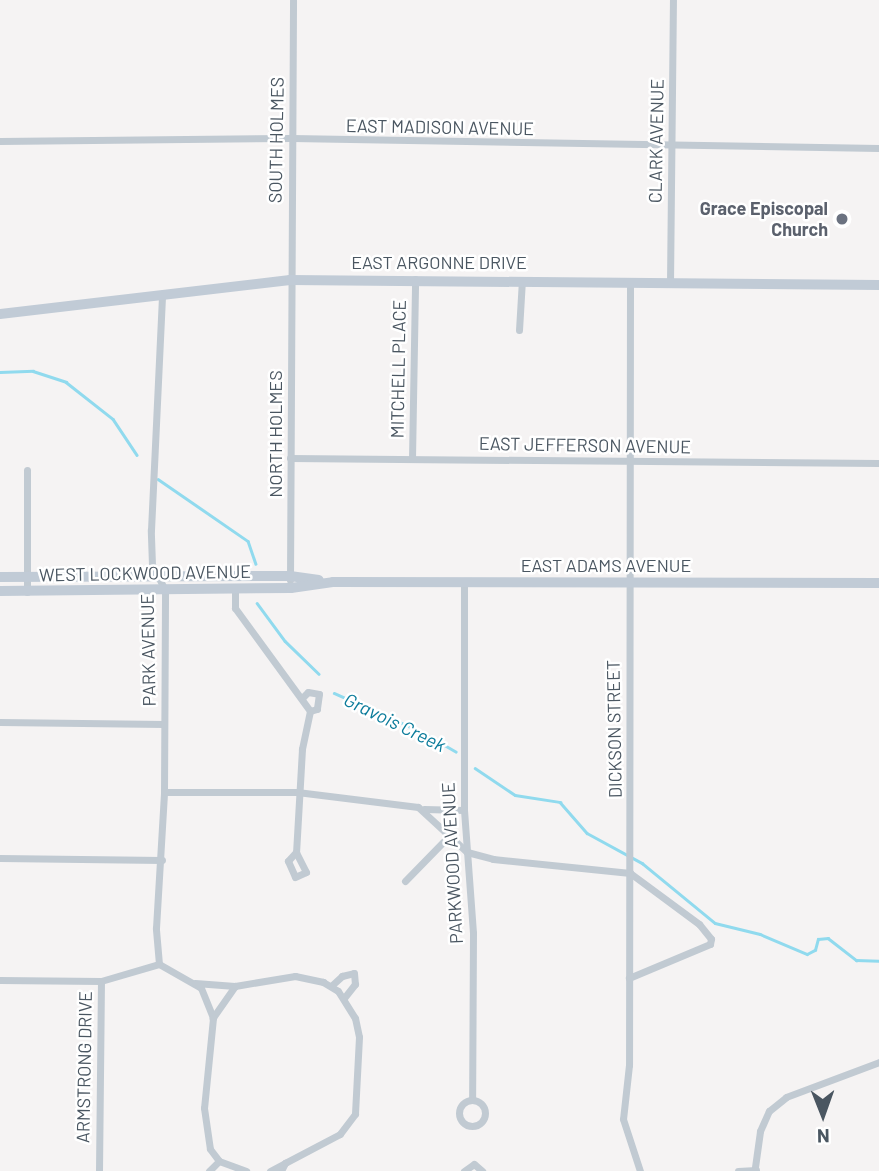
<!DOCTYPE html>
<style>
body{margin:0}
#map{position:relative;width:879px;height:1171px;overflow:hidden;background:#f5f3f3;font-family:Barlow,sans-serif}
div>[style]{position:absolute}
[style*='--x']{left:calc(var(--x)*1px);top:calc(var(--y)*1px);width:calc(var(--w)*1px);rotate:calc(var(--a)*1deg)}
.stream>*{height:2.5px;margin:-1.25px;padding:0 1.25px;transform-origin:1.25px;border-radius:1.25px;background:#90daee}
.street>*{height:7px;margin:-3.5px;padding:0 3.5px;transform-origin:3.5px;border-radius:3.5px;background:#c1cad2}
.street>.ring{margin:-3.5px;padding:0;box-sizing:content-box;background:none;border:7px solid #c1cad2;border-radius:50%}
.secondary>*{height:10px;margin:-5px;padding:0 5px;transform-origin:5px;border-radius:5px;background:#c1cbd6}
.dots>*{width:19px;height:19px;translate:-50% -50%;box-sizing:border-box;border:4px solid #fff;border-radius:50%}
span{translate:-50% -50%;white-space:nowrap;text-align:center;line-height:1.15;-webkit-text-stroke:5px #fff;paint-order:stroke}
.street-label{font-size:18px;color:#4a5661}
.worship-label{font-size:18px;color:#5b616d;font-weight:700}
.right{translate:-100% -50%;text-align:right}
.water-label{font-size:19px;color:#0c7c9b;font-style:italic}
.north{position:absolute;left:788px;top:1080px;width:70px;height:70px;-webkit-text-stroke:5px #fff;paint-order:stroke;rotate:179deg;font-size:19px;font-weight:700;line-height:28px;text-align:center;color:#4a5661}
.north::after{content:'';display:block;margin:auto;width:24px;height:32px;background:#4a5661;clip-path:polygon(50% 0,100% 100%,50% 72%,0 100%)}
</style>
<div id="map">
<div class="stream">
<i style="--x:0;--y:372;--w:33;--a:-2"></i>
<i style="--x:33;--y:371;--w:35;--a:18"></i>
<i style="--x:66;--y:382;--w:60;--a:38.2"></i>
<i style="--x:113;--y:419;--w:43;--a:56.3"></i>
<i style="--x:158;--y:479;--w:109;--a:34.6"></i>
<i style="--x:248;--y:541;--w:24;--a:71"></i>
<i style="--x:257;--y:603;--w:47;--a:53.6"></i>
<i style="--x:285;--y:641;--w:47;--a:44.1"></i>
<i style="--x:334;--y:693;--w:96;--a:23.9"></i>
<i style="--x:422;--y:732;--w:39;--a:30"></i>
<i style="--x:475;--y:768;--w:48;--a:34"></i>
<i style="--x:515;--y:795;--w:46;--a:8.8"></i>
<i style="--x:560;--y:802;--w:41;--a:48.9"></i>
<i style="--x:587;--y:833;--w:63;--a:28.6"></i>
<i style="--x:642;--y:863;--w:94;--a:39.4"></i>
<i style="--x:715;--y:923;--w:46;--a:13.7"></i>
<i style="--x:760;--y:934;--w:51;--a:23.1"></i>
<i style="--x:807;--y:954;--w:9;--a:-27"></i>
<i style="--x:815;--y:950;--w:11;--a:-75"></i>
<i style="--x:818;--y:939;--w:10;--a:-6"></i>
<i style="--x:828;--y:938;--w:36;--a:38"></i>
<i style="--x:856;--y:960;--w:23;--a:2"></i>
</div>
<div class="street">
<i style="--x:0;--y:141;--w:292;--a:-0.6"></i>
<i style="--x:292;--y:138;--w:587;--a:0.98"></i>
<i style="--x:630;--y:283;--w:782;--a:90.07"></i>
<i style="--x:629;--y:1065;--w:54;--a:96.3"></i>
<i style="--x:623;--y:1119;--w:55;--a:71.9"></i>
<i style="--x:670;--y:283;--w:283;--a:-89.4"></i>
<i style="--x:519;--y:330;--w:50;--a:-86.6"></i>
<i style="--x:290;--y:458;--w:589;--a:0.49"></i>
<i style="--x:412;--y:459;--w:180;--a:-89"></i>
<i style="--x:27;--y:470;--w:122;--a:90"></i>
<i style="--x:290;--y:580;--w:580;--a:-89.7"></i>
<i style="--x:464;--y:582;--w:228;--a:90"></i>
<i style="--x:464;--y:810;--w:123;--a:85.8"></i>
<i style="--x:473;--y:933;--w:167;--a:90.3"></i>
<i style="--x:235;--y:589;--w:19;--a:90"></i>
<i style="--x:235;--y:608;--w:127;--a:53.9"></i>
<i style="--x:310;--y:711;--w:39;--a:102"></i>
<i style="--x:302;--y:749;--w:103;--a:93.3"></i>
<i style="--x:296;--y:852;--w:12;--a:132"></i>
<i style="--x:288;--y:861;--w:17;--a:66"></i>
<i style="--x:295;--y:877;--w:12;--a:-24"></i>
<i style="--x:306;--y:872;--w:22;--a:-117"></i>
<i style="--x:302;--y:698;--w:8;--a:-45"></i>
<i style="--x:308;--y:692;--w:11;--a:10"></i>
<i style="--x:319;--y:694;--w:15;--a:98"></i>
<i style="--x:317;--y:709;--w:7;--a:164"></i>
<i style="--x:0;--y:722;--w:164;--a:0.7"></i>
<i style="--x:164;--y:792;--w:133;--a:0"></i>
<i style="--x:297;--y:792;--w:122;--a:7.1"></i>
<i style="--x:418;--y:807;--w:67;--a:42.6"></i>
<i style="--x:467;--y:852;--w:27;--a:15"></i>
<i style="--x:493;--y:859;--w:138;--a:5.8"></i>
<i style="--x:630;--y:873;--w:86;--a:36.5"></i>
<i style="--x:699;--y:924;--w:19;--a:51"></i>
<i style="--x:711;--y:939;--w:5;--a:101"></i>
<i style="--x:710;--y:944;--w:88;--a:157.2"></i>
<i style="--x:424;--y:809;--w:40;--a:1.4"></i>
<i style="--x:0;--y:858;--w:162;--a:0.7"></i>
<i style="--x:405;--y:881;--w:60;--a:-45.7"></i>
<i style="--x:159;--y:964;--w:36;--a:-95"></i>
<i style="--x:156;--y:928;--w:136;--a:-86.6"></i>
<i style="--x:164;--y:792;--w:202;--a:-89.7"></i>
<i style="--x:165;--y:590;--w:28;--a:-117"></i>
<i style="--x:152;--y:565;--w:35;--a:-92"></i>
<i style="--x:151;--y:530;--w:233;--a:-87.3"></i>
<i style="--x:159;--y:964;--w:48;--a:29.7"></i>
<i style="--x:201;--y:988;--w:32;--a:68"></i>
<i style="--x:0;--y:980;--w:101;--a:0.6"></i>
<i style="--x:101;--y:981;--w:60;--a:-16.3"></i>
<i style="--x:195;--y:983;--w:40;--a:4.3"></i>
<i style="--x:235;--y:986;--w:61;--a:-9.5"></i>
<i style="--x:295;--y:976;--w:29;--a:12"></i>
<i style="--x:323;--y:982;--w:17;--a:31"></i>
<i style="--x:338;--y:991;--w:32;--a:58"></i>
<i style="--x:355;--y:1018;--w:19;--a:78"></i>
<i style="--x:359;--y:1037;--w:77;--a:93"></i>
<i style="--x:355;--y:1114;--w:25;--a:127"></i>
<i style="--x:340;--y:1134;--w:62;--a:152.2"></i>
<i style="--x:285;--y:1163;--w:9;--a:117"></i>
<i style="--x:235;--y:986;--w:39;--a:125"></i>
<i style="--x:213;--y:1018;--w:90;--a:95.7"></i>
<i style="--x:204;--y:1108;--w:41;--a:81.7"></i>
<i style="--x:210;--y:1149;--w:15;--a:53"></i>
<i style="--x:219;--y:1161;--w:29;--a:20"></i>
<i style="--x:331;--y:986;--w:15;--a:-42"></i>
<i style="--x:342;--y:976;--w:12;--a:-14"></i>
<i style="--x:354;--y:973;--w:11;--a:85"></i>
<i style="--x:355;--y:984;--w:18;--a:128"></i>
<i class="ring" style="left:459px;top:1100px;width:19px;height:19px"></i>
<i style="--x:755;--y:1167;--w:36;--a:-82"></i>
<i style="--x:760;--y:1131;--w:22;--a:-66"></i>
<i style="--x:769;--y:1111;--w:22;--a:-39"></i>
<i style="--x:786;--y:1097;--w:99;--a:-20.6"></i>
<i style="--x:99;--y:1171;--w:190;--a:-89.4"></i>
<i style="--x:209;--y:1171;--w:14;--a:-45"></i>
<i style="--x:270;--y:1171;--w:17;--a:-28"></i>
<i style="--x:464;--y:1171;--w:12;--a:-35"></i>
<i style="--x:474;--y:1164;--w:11;--a:41"></i>
<i style="--x:738;--y:1171;--w:18;--a:-3"></i>
</div>
<div class="secondary">
<i style="--x:0;--y:314;--w:292;--a:-6.7"></i>
<i style="--x:290;--y:280;--w:589;--a:0.49"></i>
<i style="--x:0;--y:577;--w:290;--a:-0.2"></i>
<i style="--x:290;--y:576;--w:29;--a:8"></i>
<i style="--x:0;--y:591;--w:291;--a:-0.6"></i>
<i style="--x:291;--y:588;--w:42;--a:-8.1"></i>
<i style="--x:333;--y:582;--w:546;--a:0.1"></i>
</div>
<div class="dots">
<i style="left:842px;top:219px;background:#6b7280"></i>
</div>
<div class="street-label">
<span style="left:440px;top:127px;rotate:1deg">EAST MADISON AVENUE</span>
<span style="left:276px;top:140px;rotate:-89deg">SOUTH HOLMES</span>
<span style="left:656px;top:141px;rotate:-89deg">CLARK AVENUE</span>
<span style="left:439px;top:262px">EAST ARGONNE DRIVE</span>
<span style="left:398px;top:369px;rotate:-89deg">MITCHELL PLACE</span>
<span style="left:275px;top:434px;rotate:-90deg">NORTH HOLMES</span>
<span style="left:585px;top:445px;rotate:1deg">EAST JEFFERSON AVENUE</span>
<span style="left:606px;top:565px">EAST ADAMS AVENUE</span>
<span style="left:145px;top:573px;rotate:-1deg">WEST LOCKWOOD AVENUE</span>
<span style="left:148px;top:650px;rotate:-91deg">PARK AVENUE</span>
<span style="left:614px;top:729px;rotate:-91deg">DICKSON STREET</span>
<span style="left:452px;top:863px;rotate:-93deg">PARKWOOD AVENUE</span>
<span style="left:84px;top:1067px;rotate:-89deg">ARMSTRONG DRIVE</span>
</div>
<div class="worship-label">
<span class="right" style="left:828px;top:219px">Grace Episcopal<br>Church</span>
</div>
<div class="water-label">
<span style="left:395px;top:722px;rotate:26deg">Gravois Creek</span>
</div>
<div class="north">N</div>
</div>
